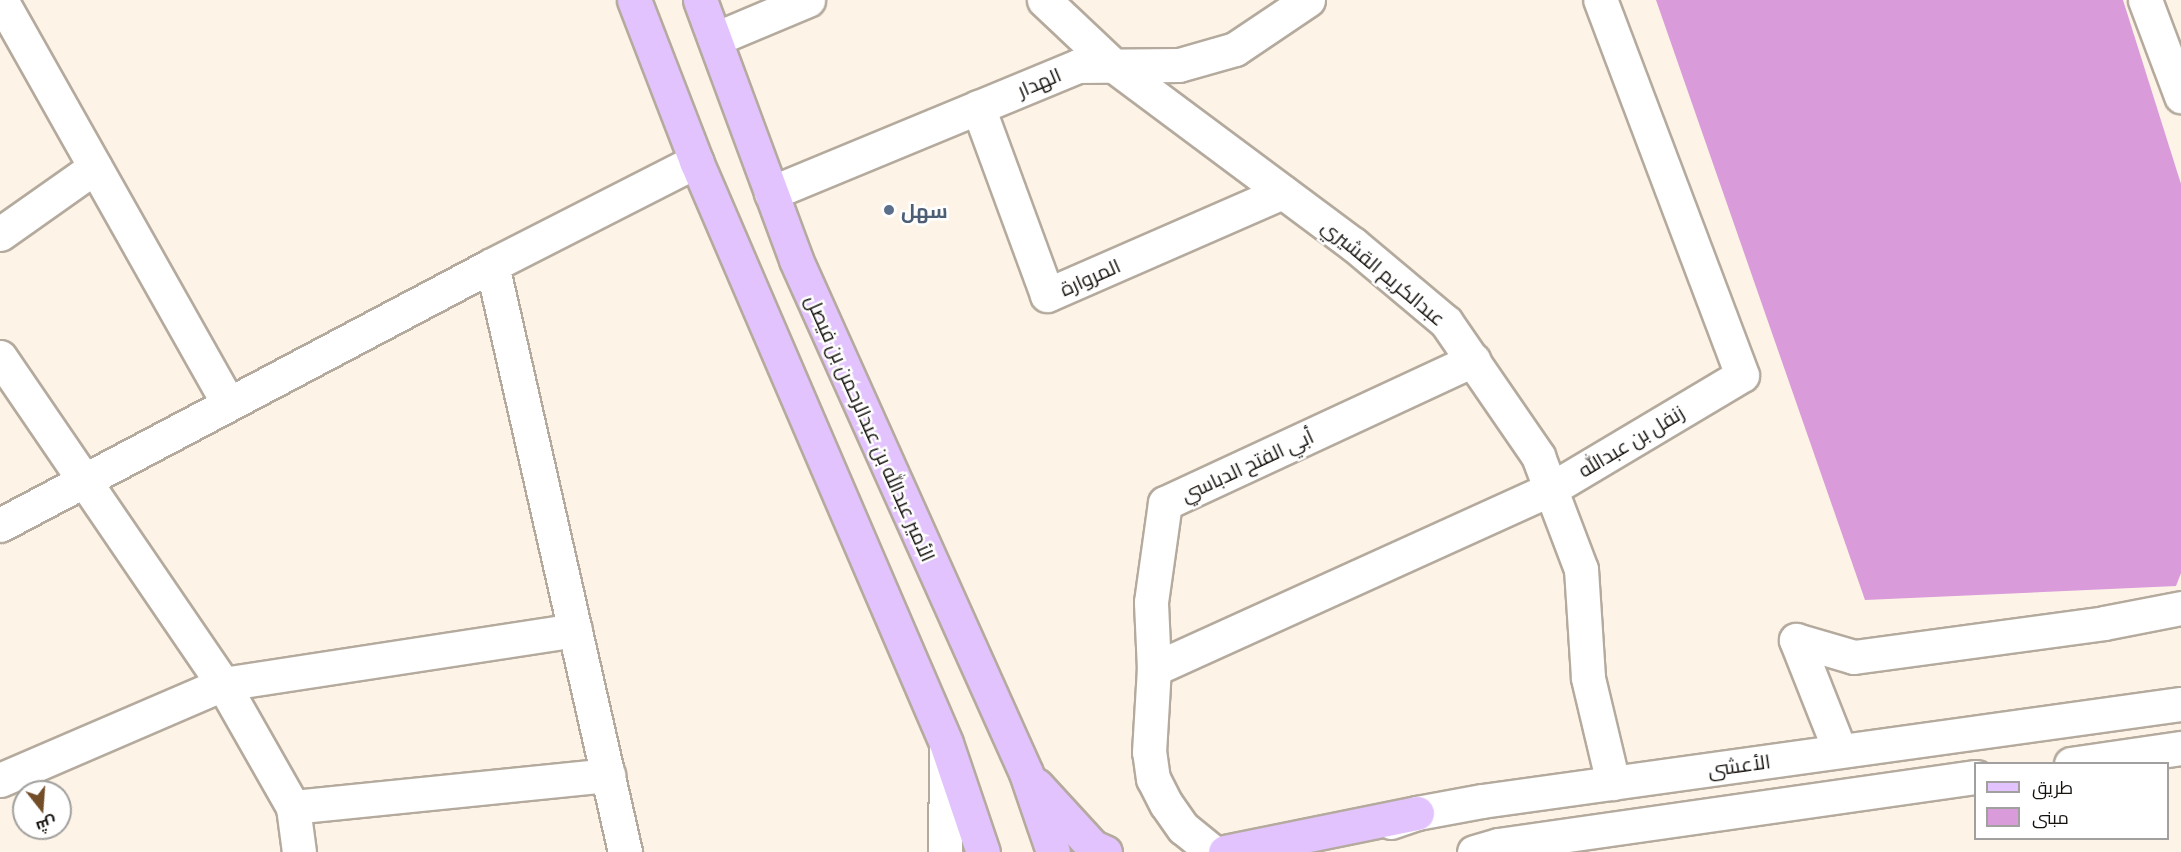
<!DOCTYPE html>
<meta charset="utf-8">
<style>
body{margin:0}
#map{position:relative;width:2181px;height:852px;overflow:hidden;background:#fdf3e6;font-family:Barlow,Cairo,sans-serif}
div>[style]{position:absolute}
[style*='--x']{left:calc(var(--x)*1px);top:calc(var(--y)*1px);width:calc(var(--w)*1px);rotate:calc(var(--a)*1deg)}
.building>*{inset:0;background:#d99bd9}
.roads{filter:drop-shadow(2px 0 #b4aa9d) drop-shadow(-2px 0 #b4aa9d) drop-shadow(0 2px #b4aa9d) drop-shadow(0 -2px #b4aa9d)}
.minor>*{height:33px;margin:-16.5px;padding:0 16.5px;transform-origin:16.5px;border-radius:16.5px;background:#fff}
.major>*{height:33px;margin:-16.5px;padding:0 16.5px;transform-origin:16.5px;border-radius:16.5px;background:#e2c3fd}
.dots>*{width:16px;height:16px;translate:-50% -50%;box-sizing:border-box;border:3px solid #fff;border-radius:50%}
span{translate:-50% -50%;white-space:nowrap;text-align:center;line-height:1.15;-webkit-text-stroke:5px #fff;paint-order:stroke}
.street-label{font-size:20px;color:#15110d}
.service-label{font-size:20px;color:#4e5e75;font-weight:700}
.left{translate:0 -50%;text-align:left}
.legend{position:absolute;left:1974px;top:762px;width:195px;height:78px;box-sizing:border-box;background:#fff;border:2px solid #a1a09e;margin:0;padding:8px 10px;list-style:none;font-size:18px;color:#15110d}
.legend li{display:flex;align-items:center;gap:12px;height:30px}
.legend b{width:30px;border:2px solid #a1a09e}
.north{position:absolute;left:12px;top:780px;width:60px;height:60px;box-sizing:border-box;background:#fff;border:2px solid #a1a09e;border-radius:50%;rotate:163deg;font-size:16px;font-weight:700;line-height:24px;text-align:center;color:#15110d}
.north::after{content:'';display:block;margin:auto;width:21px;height:27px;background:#724d28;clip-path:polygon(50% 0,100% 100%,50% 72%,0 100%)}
</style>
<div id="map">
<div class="building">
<i style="clip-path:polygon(1656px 0,2123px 0,2181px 184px,2181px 573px,2176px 586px,1865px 600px)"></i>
</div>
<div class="roads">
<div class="minor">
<i style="--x:1;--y:0;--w:463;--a:60.6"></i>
<i style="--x:1044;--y:0;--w:96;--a:43.3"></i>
<i style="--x:1114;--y:66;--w:298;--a:36.7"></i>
<i style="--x:1353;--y:244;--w:121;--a:40"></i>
<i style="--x:1446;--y:322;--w:163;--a:55.5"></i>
<i style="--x:1538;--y:456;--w:121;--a:69.2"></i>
<i style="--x:1581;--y:569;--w:109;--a:86.3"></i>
<i style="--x:1588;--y:678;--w:108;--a:76.6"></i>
<i style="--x:2145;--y:0;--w:103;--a:69.4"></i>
<i style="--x:715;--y:39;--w:101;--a:-22.8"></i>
<i style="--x:978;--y:107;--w:200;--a:69.8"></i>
<i style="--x:1047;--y:295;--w:257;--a:-23.6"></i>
<i style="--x:771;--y:193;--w:332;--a:-22.5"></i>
<i style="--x:1078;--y:66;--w:101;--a:-0.6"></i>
<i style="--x:1179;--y:65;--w:58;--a:-15.9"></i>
<i style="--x:1235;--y:49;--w:88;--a:-33.9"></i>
<i style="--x:0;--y:234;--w:116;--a:-35.2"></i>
<i style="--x:492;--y:265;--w:602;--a:77.23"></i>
<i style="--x:0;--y:357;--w:396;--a:55.7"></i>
<i style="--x:223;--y:684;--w:142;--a:60.4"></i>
<i style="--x:293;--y:807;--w:45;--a:82.4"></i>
<i style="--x:0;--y:525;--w:556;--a:-27.85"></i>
<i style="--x:492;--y:265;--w:229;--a:-27"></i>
<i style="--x:1796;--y:640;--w:60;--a:16.3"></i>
<i style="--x:1854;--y:657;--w:252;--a:-7.7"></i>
<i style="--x:2104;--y:623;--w:78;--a:-11"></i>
<i style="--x:1796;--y:640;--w:119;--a:68.4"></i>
<i style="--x:1154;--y:669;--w:436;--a:-24.4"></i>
<i style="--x:1551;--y:489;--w:222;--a:-30.8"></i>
<i style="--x:1742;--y:375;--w:401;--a:-110.7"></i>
<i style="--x:2071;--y:764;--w:111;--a:-8.3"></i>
<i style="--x:0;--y:780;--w:243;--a:-23.3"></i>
<i style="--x:223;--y:684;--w:356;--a:-8.7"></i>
<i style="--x:293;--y:807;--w:317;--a:-5.8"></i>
<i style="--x:1391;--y:822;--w:28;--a:-19"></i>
<i style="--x:1417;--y:813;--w:66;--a:-10.5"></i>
<i style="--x:1482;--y:801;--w:706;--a:-7.9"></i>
<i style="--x:945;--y:852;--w:103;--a:-89.4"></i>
<i style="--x:1213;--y:852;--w:38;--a:-141"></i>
<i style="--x:1183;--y:828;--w:29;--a:-125"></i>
<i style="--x:1166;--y:804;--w:28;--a:-117"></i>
<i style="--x:1153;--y:779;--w:27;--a:-98"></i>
<i style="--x:1149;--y:752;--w:83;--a:-86.6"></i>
<i style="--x:1154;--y:669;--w:67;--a:-92.6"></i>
<i style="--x:1151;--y:602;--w:100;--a:-82"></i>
<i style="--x:1165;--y:503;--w:340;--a:-24.9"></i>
<i style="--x:1474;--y:852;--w:25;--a:-16"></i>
<i style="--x:1498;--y:845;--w:483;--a:-8.1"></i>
</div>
<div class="major">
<i style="--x:634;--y:0;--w:173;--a:68.9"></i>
<i style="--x:696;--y:161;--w:633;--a:66.75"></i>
<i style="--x:946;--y:743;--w:115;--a:71.3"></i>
<i style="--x:700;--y:0;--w:277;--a:69.7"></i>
<i style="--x:796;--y:260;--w:562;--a:65.85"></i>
<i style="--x:1026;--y:773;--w:83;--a:71.1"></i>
<i style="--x:1036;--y:785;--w:84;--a:47.4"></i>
<i style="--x:1093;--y:847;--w:13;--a:23"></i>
<i style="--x:1225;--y:852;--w:196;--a:-11.5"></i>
</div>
</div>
<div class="dots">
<i style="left:889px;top:210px;background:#5c6f8a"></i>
</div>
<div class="street-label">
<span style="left:1039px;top:82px;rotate:-23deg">الهدار</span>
<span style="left:1384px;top:272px;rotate:40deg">عبدالكريم القشيري</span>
<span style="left:1090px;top:277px;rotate:-24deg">المروارة</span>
<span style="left:871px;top:428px;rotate:66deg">الأمير عبدالله بن عبدالرحمن بن فيصل</span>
<span style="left:1631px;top:441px;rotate:-31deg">زنفل بن عبدالله</span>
<span style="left:1247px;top:465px;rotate:-25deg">أبي الفتح الدباسي</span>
<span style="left:1739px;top:765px;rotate:-8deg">الأعشى</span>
</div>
<div class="service-label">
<span class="left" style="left:901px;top:210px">سهل</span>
</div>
<ul class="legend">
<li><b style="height:8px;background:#e2c3fd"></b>طريق</li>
<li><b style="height:16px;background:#d99bd9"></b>مبنى</li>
</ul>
<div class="north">ش</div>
</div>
